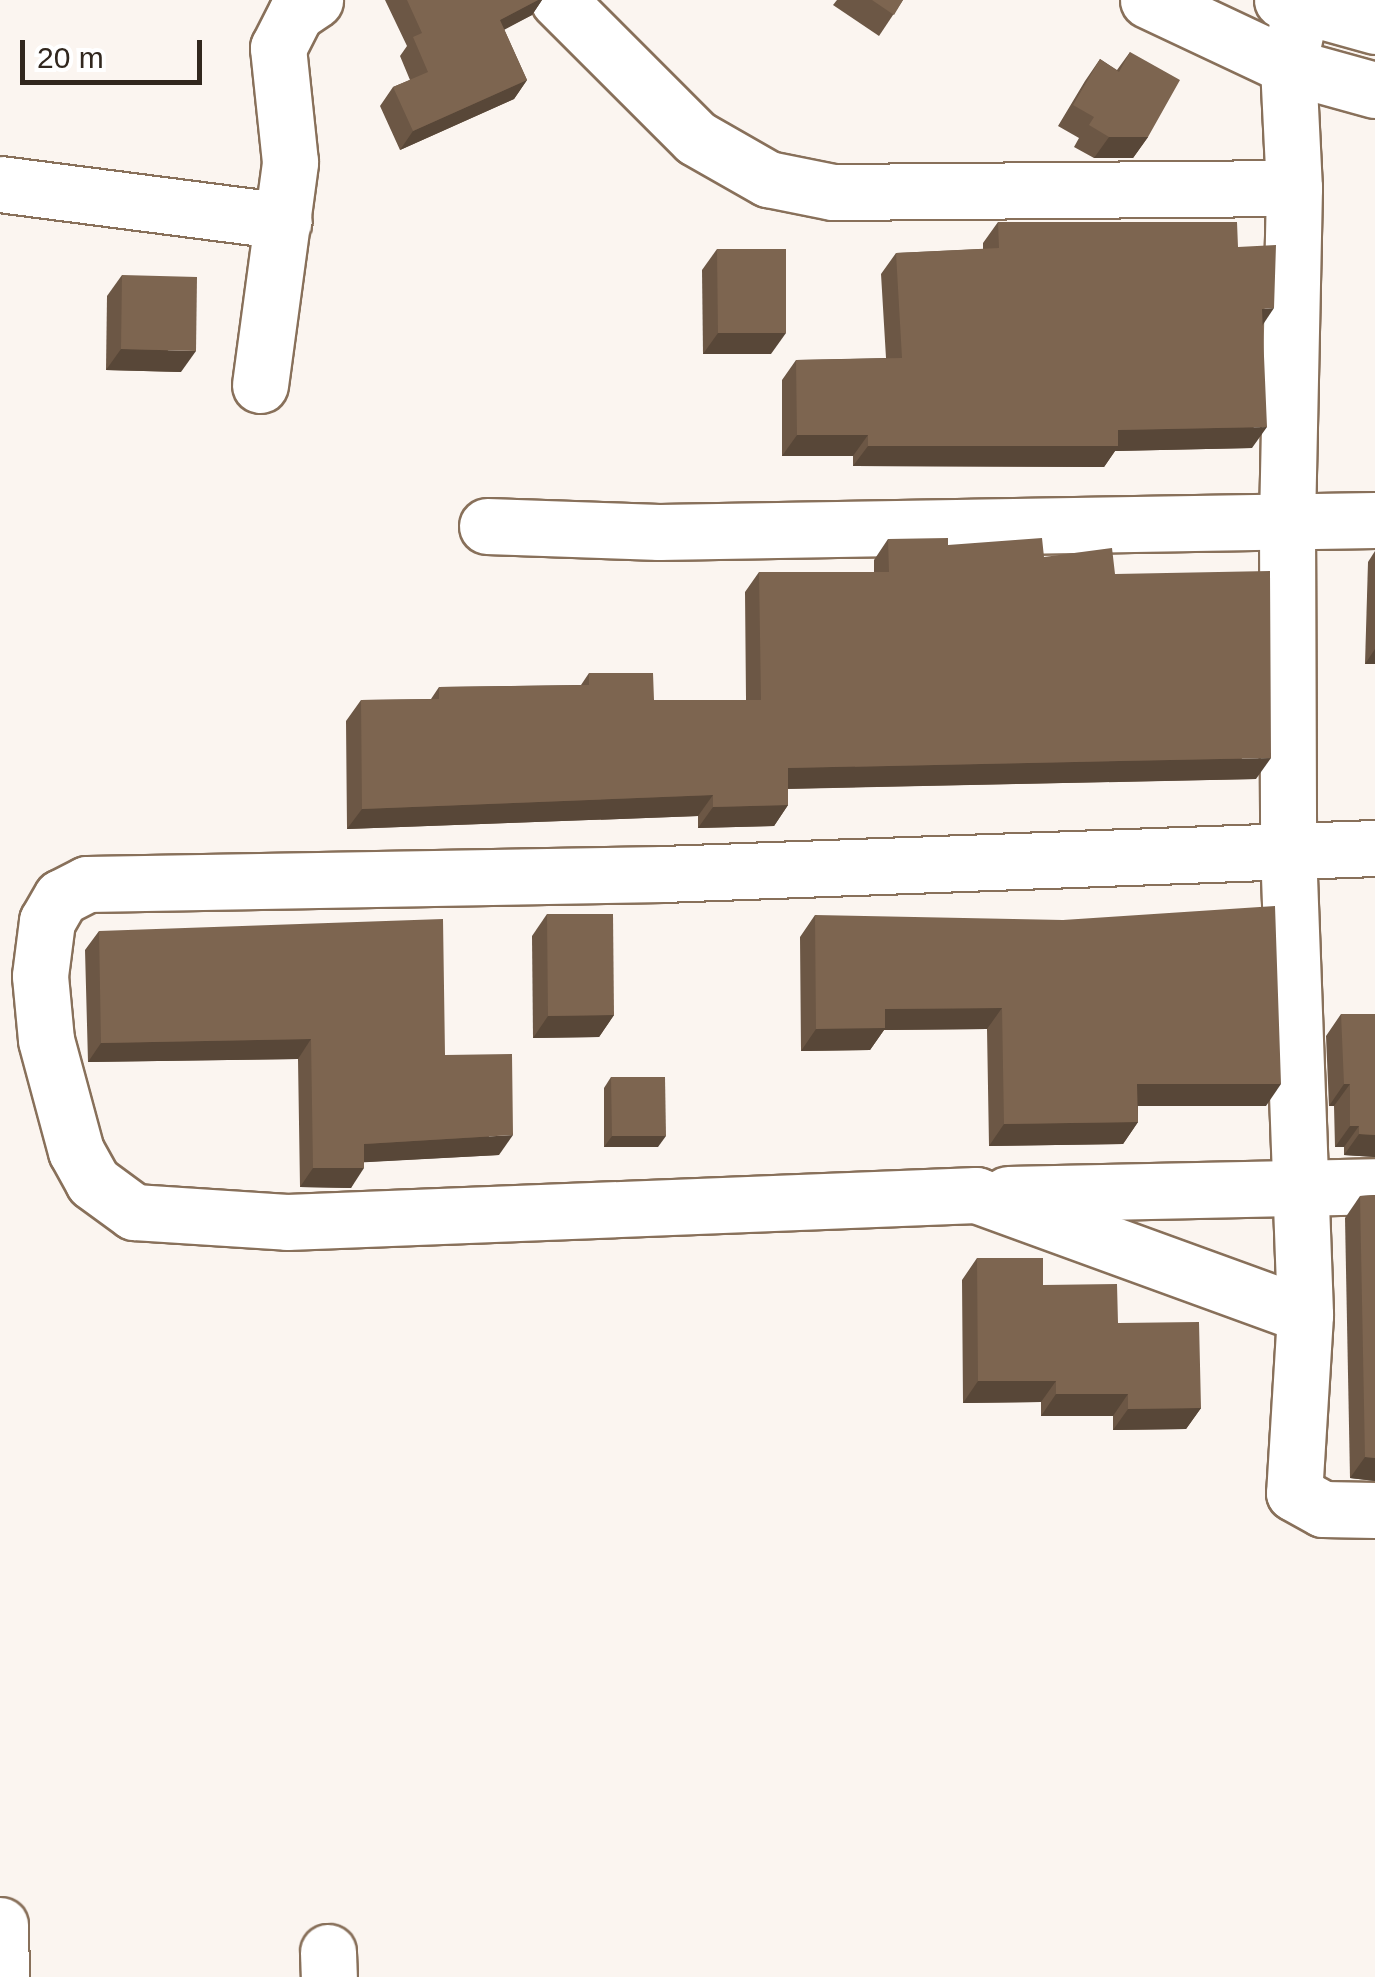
<!DOCTYPE html>
<style>
body{margin:0}
#map{position:relative;width:1375px;height:1977px;overflow:hidden;background:#fbf5f0;font-family:Arial,sans-serif}
div>[style]{position:absolute}
[style*='--x']{left:calc(var(--x)*1px);top:calc(var(--y)*1px);width:calc(var(--w)*1px);rotate:calc(var(--a)*1deg)}
.roads{filter:drop-shadow(2px 0 #88705a) drop-shadow(-2px 0 #88705a) drop-shadow(0 2px #88705a) drop-shadow(0 -2px #88705a)}
.minor>*{height:55px;margin:-27.5px;padding:0 27.5px;transform-origin:27.5px;border-radius:27.5px;background:#fff}
.wall>*{inset:0;background:#6c5745}
.shaded-wall>*{inset:0;background:#584738}
.building>*{inset:0;background:#7d6550}
span{translate:-50% -50%;white-space:nowrap;text-align:center;line-height:1.15;-webkit-text-stroke:10px #fff;paint-order:stroke}
.scale{position:absolute;left:20px;top:40px;width:182px;height:45px;box-sizing:border-box;border:5px solid #31271e;border-top:0;padding-left:12px;font-size:30px;line-height:35px;white-space:nowrap;color:#31271e;-webkit-text-stroke:8px #fff;paint-order:stroke}
</style>
<div id="map">
<div class="roads">
<div class="minor">
<i style="--x:558;--y:0;--w:195;--a:45"></i>
<i style="--x:696;--y:138;--w:83;--a:29.7"></i>
<i style="--x:768;--y:179;--w:66;--a:11.3"></i>
<i style="--x:833;--y:192;--w:461;--a:-0.5"></i>
<i style="--x:1148;--y:0;--w:155;--a:25.2"></i>
<i style="--x:1288;--y:66;--w:90;--a:15.4"></i>
<i style="--x:1282;--y:0;--w:97;--a:15.6"></i>
<i style="--x:1301;--y:8;--w:59;--a:102.6"></i>
<i style="--x:1288;--y:66;--w:122;--a:87.2"></i>
<i style="--x:1294;--y:188;--w:334;--a:91.2"></i>
<i style="--x:1287;--y:522;--w:327;--a:89.8"></i>
<i style="--x:1288;--y:849;--w:466;--a:87.9"></i>
<i style="--x:0;--y:184;--w:286;--a:7.4"></i>
<i style="--x:260;--y:385;--w:225;--a:-82.3"></i>
<i style="--x:290;--y:162;--w:115;--a:-96"></i>
<i style="--x:278;--y:48;--w:39;--a:-63"></i>
<i style="--x:296;--y:13;--w:23;--a:-34"></i>
<i style="--x:487;--y:526;--w:172;--a:2"></i>
<i style="--x:659;--y:532;--w:716;--a:-0.96"></i>
<i style="--x:1375;--y:848;--w:712;--a:177.91"></i>
<i style="--x:663;--y:874;--w:576;--a:179.01"></i>
<i style="--x:87;--y:884;--w:29;--a:153"></i>
<i style="--x:61;--y:897;--w:28;--a:120"></i>
<i style="--x:47;--y:921;--w:55;--a:97.3"></i>
<i style="--x:40;--y:976;--w:64;--a:84.6"></i>
<i style="--x:46;--y:1040;--w:115;--a:74.9"></i>
<i style="--x:76;--y:1151;--w:35;--a:61"></i>
<i style="--x:93;--y:1182;--w:51;--a:36.2"></i>
<i style="--x:134;--y:1212;--w:153;--a:3.7"></i>
<i style="--x:287;--y:1222;--w:690;--a:-2.24"></i>
<i style="--x:976;--y:1195;--w:350;--a:20"></i>
<i style="--x:1305;--y:1315;--w:178;--a:93.5"></i>
<i style="--x:1294;--y:1493;--w:33;--a:29"></i>
<i style="--x:1323;--y:1509;--w:52;--a:1.1"></i>
<i style="--x:1008;--y:1194;--w:367;--a:-1.2"></i>
<i style="--x:0;--y:1925;--w:52;--a:88.9"></i>
<i style="--x:328;--y:1952;--w:25;--a:88"></i>
</div>
</div>
<div class="wall">
<i style="clip-path:polygon(385px 0,542px 0,532px 15px,504px 29px,527px 80px,514px 99px,400px 150px,380px 106px,393px 87px,410px 80px,400px 56px,407px 46px)"></i>
<i style="clip-path:polygon(837px 0,903px 0,879px 36px,833px 5px)"></i>
<i style="clip-path:polygon(1130px 52px,1148px 137px,1133px 158px,1094px 158px,1074px 147px,1079px 138px,1058px 126px,1085px 81px,1100px 59px,1117px 70px)"></i>
<i style="clip-path:polygon(998px 222px,1238px 247px,1262px 326px,1252px 448px,1115px 451px,1104px 467px,853px 466px,853px 456px,782px 456px,782px 380px,796px 360px,886px 358px,881px 274px,896px 253px,983px 249px,983px 243px)"></i>
<i style="clip-path:polygon(717px 249px,771px 354px,703px 354px,702px 270px)"></i>
<i style="clip-path:polygon(122px 275px,181px 372px,106px 370px,107px 296px)"></i>
<i style="clip-path:polygon(888px 539px,1044px 557px,1115px 574px,1256px 779px,788px 789px,788px 805px,774px 826px,698px 828px,698px 816px,347px 829px,346px 721px,361px 700px,431px 699px,439px 687px,581px 685px,589px 673px,654px 700px,746px 700px,745px 592px,759px 572px,874px 572px,874px 560px)"></i>
<i style="clip-path:polygon(1375px 551px,1375px 664px,1365px 664px,1368px 562px)"></i>
<i style="clip-path:polygon(547px 914px,614px 1015px,599px 1037px,533px 1038px,532px 936px)"></i>
<i style="clip-path:polygon(815px 915px,1266px 1106px,1138px 1106px,1138px 1122px,1123px 1144px,989px 1146px,987px 1029px,884px 1030px,870px 1050px,801px 1051px,800px 937px)"></i>
<i style="clip-path:polygon(99px 931px,445px 1055px,499px 1155px,364px 1162px,351px 1188px,300px 1187px,298px 1059px,88px 1062px,85px 950px)"></i>
<i style="clip-path:polygon(1341px 1014px,1375px 1014px,1375px 1157px,1344px 1155px,1344px 1147px,1335px 1147px,1334px 1106px,1329px 1106px,1326px 1036px)"></i>
<i style="clip-path:polygon(611px 1077px,658px 1147px,604px 1147px,604px 1088px)"></i>
<i style="clip-path:polygon(1375px 1195px,1375px 1481px,1350px 1478px,1345px 1218px,1360px 1196px)"></i>
<i style="clip-path:polygon(977px 1258px,1118px 1323px,1201px 1408px,1186px 1429px,1113px 1430px,1113px 1416px,1041px 1416px,1041px 1402px,963px 1403px,962px 1280px)"></i>
</div>
<div class="shaded-wall">
<i style="clip-path:polygon(538px 0,542px 0,532px 15px,487px 39px,500px 20px)"></i>
<i style="clip-path:polygon(527px 80px,514px 99px,400px 150px,413px 131px)"></i>
<i style="clip-path:polygon(1109px 137px,1148px 137px,1133px 158px,1094px 158px)"></i>
<i style="clip-path:polygon(1274px 308px,1260px 329px,1262px 309px)"></i>
<i style="clip-path:polygon(718px 333px,786px 333px,771px 354px,703px 354px)"></i>
<i style="clip-path:polygon(121px 349px,196px 351px,181px 372px,106px 370px)"></i>
<i style="clip-path:polygon(1267px 427px,1252px 448px,1115px 451px,1104px 467px,853px 466px,868px 446px,1118px 430px)"></i>
<i style="clip-path:polygon(797px 435px,868px 435px,853px 456px,782px 456px)"></i>
<i style="clip-path:polygon(1375px 649px,1375px 664px,1365px 664px)"></i>
<i style="clip-path:polygon(1271px 758px,1256px 779px,773px 789px,788px 768px)"></i>
<i style="clip-path:polygon(713px 795px,698px 816px,347px 829px,362px 809px)"></i>
<i style="clip-path:polygon(788px 805px,774px 826px,698px 828px,713px 807px)"></i>
<i style="clip-path:polygon(1002px 1008px,987px 1029px,884px 1030px,870px 1050px,801px 1051px,816px 1029px,885px 1009px)"></i>
<i style="clip-path:polygon(614px 1015px,599px 1037px,533px 1038px,548px 1016px)"></i>
<i style="clip-path:polygon(311px 1039px,298px 1059px,88px 1062px,101px 1043px)"></i>
<i style="clip-path:polygon(1137px 1084px,1281px 1084px,1266px 1106px,1122px 1106px)"></i>
<i style="clip-path:polygon(1344px 1084px,1350px 1084px,1334px 1106px,1329px 1106px)"></i>
<i style="clip-path:polygon(1138px 1122px,1123px 1144px,989px 1146px,1004px 1124px)"></i>
<i style="clip-path:polygon(1350px 1126px,1359px 1126px,1344px 1147px,1335px 1147px)"></i>
<i style="clip-path:polygon(1359px 1134px,1375px 1135px,1375px 1157px,1344px 1155px)"></i>
<i style="clip-path:polygon(513px 1135px,499px 1155px,351px 1163px,364px 1144px)"></i>
<i style="clip-path:polygon(612px 1136px,666px 1136px,658px 1147px,604px 1147px)"></i>
<i style="clip-path:polygon(313px 1168px,364px 1168px,351px 1188px,300px 1187px)"></i>
<i style="clip-path:polygon(978px 1381px,1056px 1381px,1041px 1402px,963px 1403px)"></i>
<i style="clip-path:polygon(1056px 1394px,1128px 1394px,1113px 1416px,1041px 1416px)"></i>
<i style="clip-path:polygon(1201px 1408px,1186px 1429px,1113px 1430px,1128px 1409px)"></i>
<i style="clip-path:polygon(1365px 1457px,1375px 1458px,1375px 1481px,1350px 1478px)"></i>
</div>
<div class="building">
<i style="clip-path:polygon(407px 0,538px 0,500px 20px,527px 80px,413px 131px,393px 87px,428px 72px,413px 37px,422px 33px)"></i>
<i style="clip-path:polygon(872px 0,903px 0,894px 15px)"></i>
<i style="clip-path:polygon(1130px 52px,1180px 80px,1148px 137px,1109px 137px,1089px 125px,1094px 117px,1073px 105px,1100px 59px,1119px 72px)"></i>
<i style="clip-path:polygon(998px 222px,1237px 222px,1238px 247px,1276px 245px,1274px 308px,1262px 309px,1267px 427px,1118px 430px,1118px 446px,868px 446px,868px 435px,797px 435px,796px 360px,902px 358px,896px 253px,999px 248px)"></i>
<i style="clip-path:polygon(717px 249px,786px 249px,786px 333px,718px 333px)"></i>
<i style="clip-path:polygon(122px 275px,197px 277px,196px 351px,121px 349px)"></i>
<i style="clip-path:polygon(948px 538px,948px 545px,1042px 538px,1044px 557px,1112px 548px,1115px 574px,1270px 571px,1271px 758px,788px 768px,788px 805px,713px 807px,713px 795px,362px 809px,361px 700px,439px 699px,439px 687px,589px 685px,589px 673px,653px 673px,654px 700px,761px 700px,759px 572px,889px 572px,888px 539px)"></i>
<i style="clip-path:polygon(1275px 906px,1281px 1084px,1137px 1084px,1138px 1122px,1004px 1124px,1002px 1008px,885px 1009px,885px 1028px,816px 1029px,815px 915px,1063px 920px)"></i>
<i style="clip-path:polygon(547px 914px,613px 914px,614px 1015px,548px 1016px)"></i>
<i style="clip-path:polygon(443px 919px,445px 1055px,512px 1054px,513px 1135px,364px 1144px,364px 1168px,313px 1168px,311px 1039px,101px 1043px,99px 931px)"></i>
<i style="clip-path:polygon(1341px 1014px,1375px 1014px,1375px 1135px,1359px 1134px,1359px 1126px,1350px 1126px,1350px 1084px,1344px 1084px)"></i>
<i style="clip-path:polygon(611px 1077px,665px 1077px,666px 1136px,612px 1136px)"></i>
<i style="clip-path:polygon(1375px 1195px,1375px 1458px,1365px 1457px,1360px 1196px)"></i>
<i style="clip-path:polygon(977px 1258px,1043px 1258px,1043px 1285px,1117px 1284px,1118px 1323px,1199px 1322px,1201px 1408px,1128px 1409px,1128px 1394px,1056px 1394px,1056px 1381px,978px 1381px)"></i>
</div>
<div class="scale">20 m</div>
</div>
